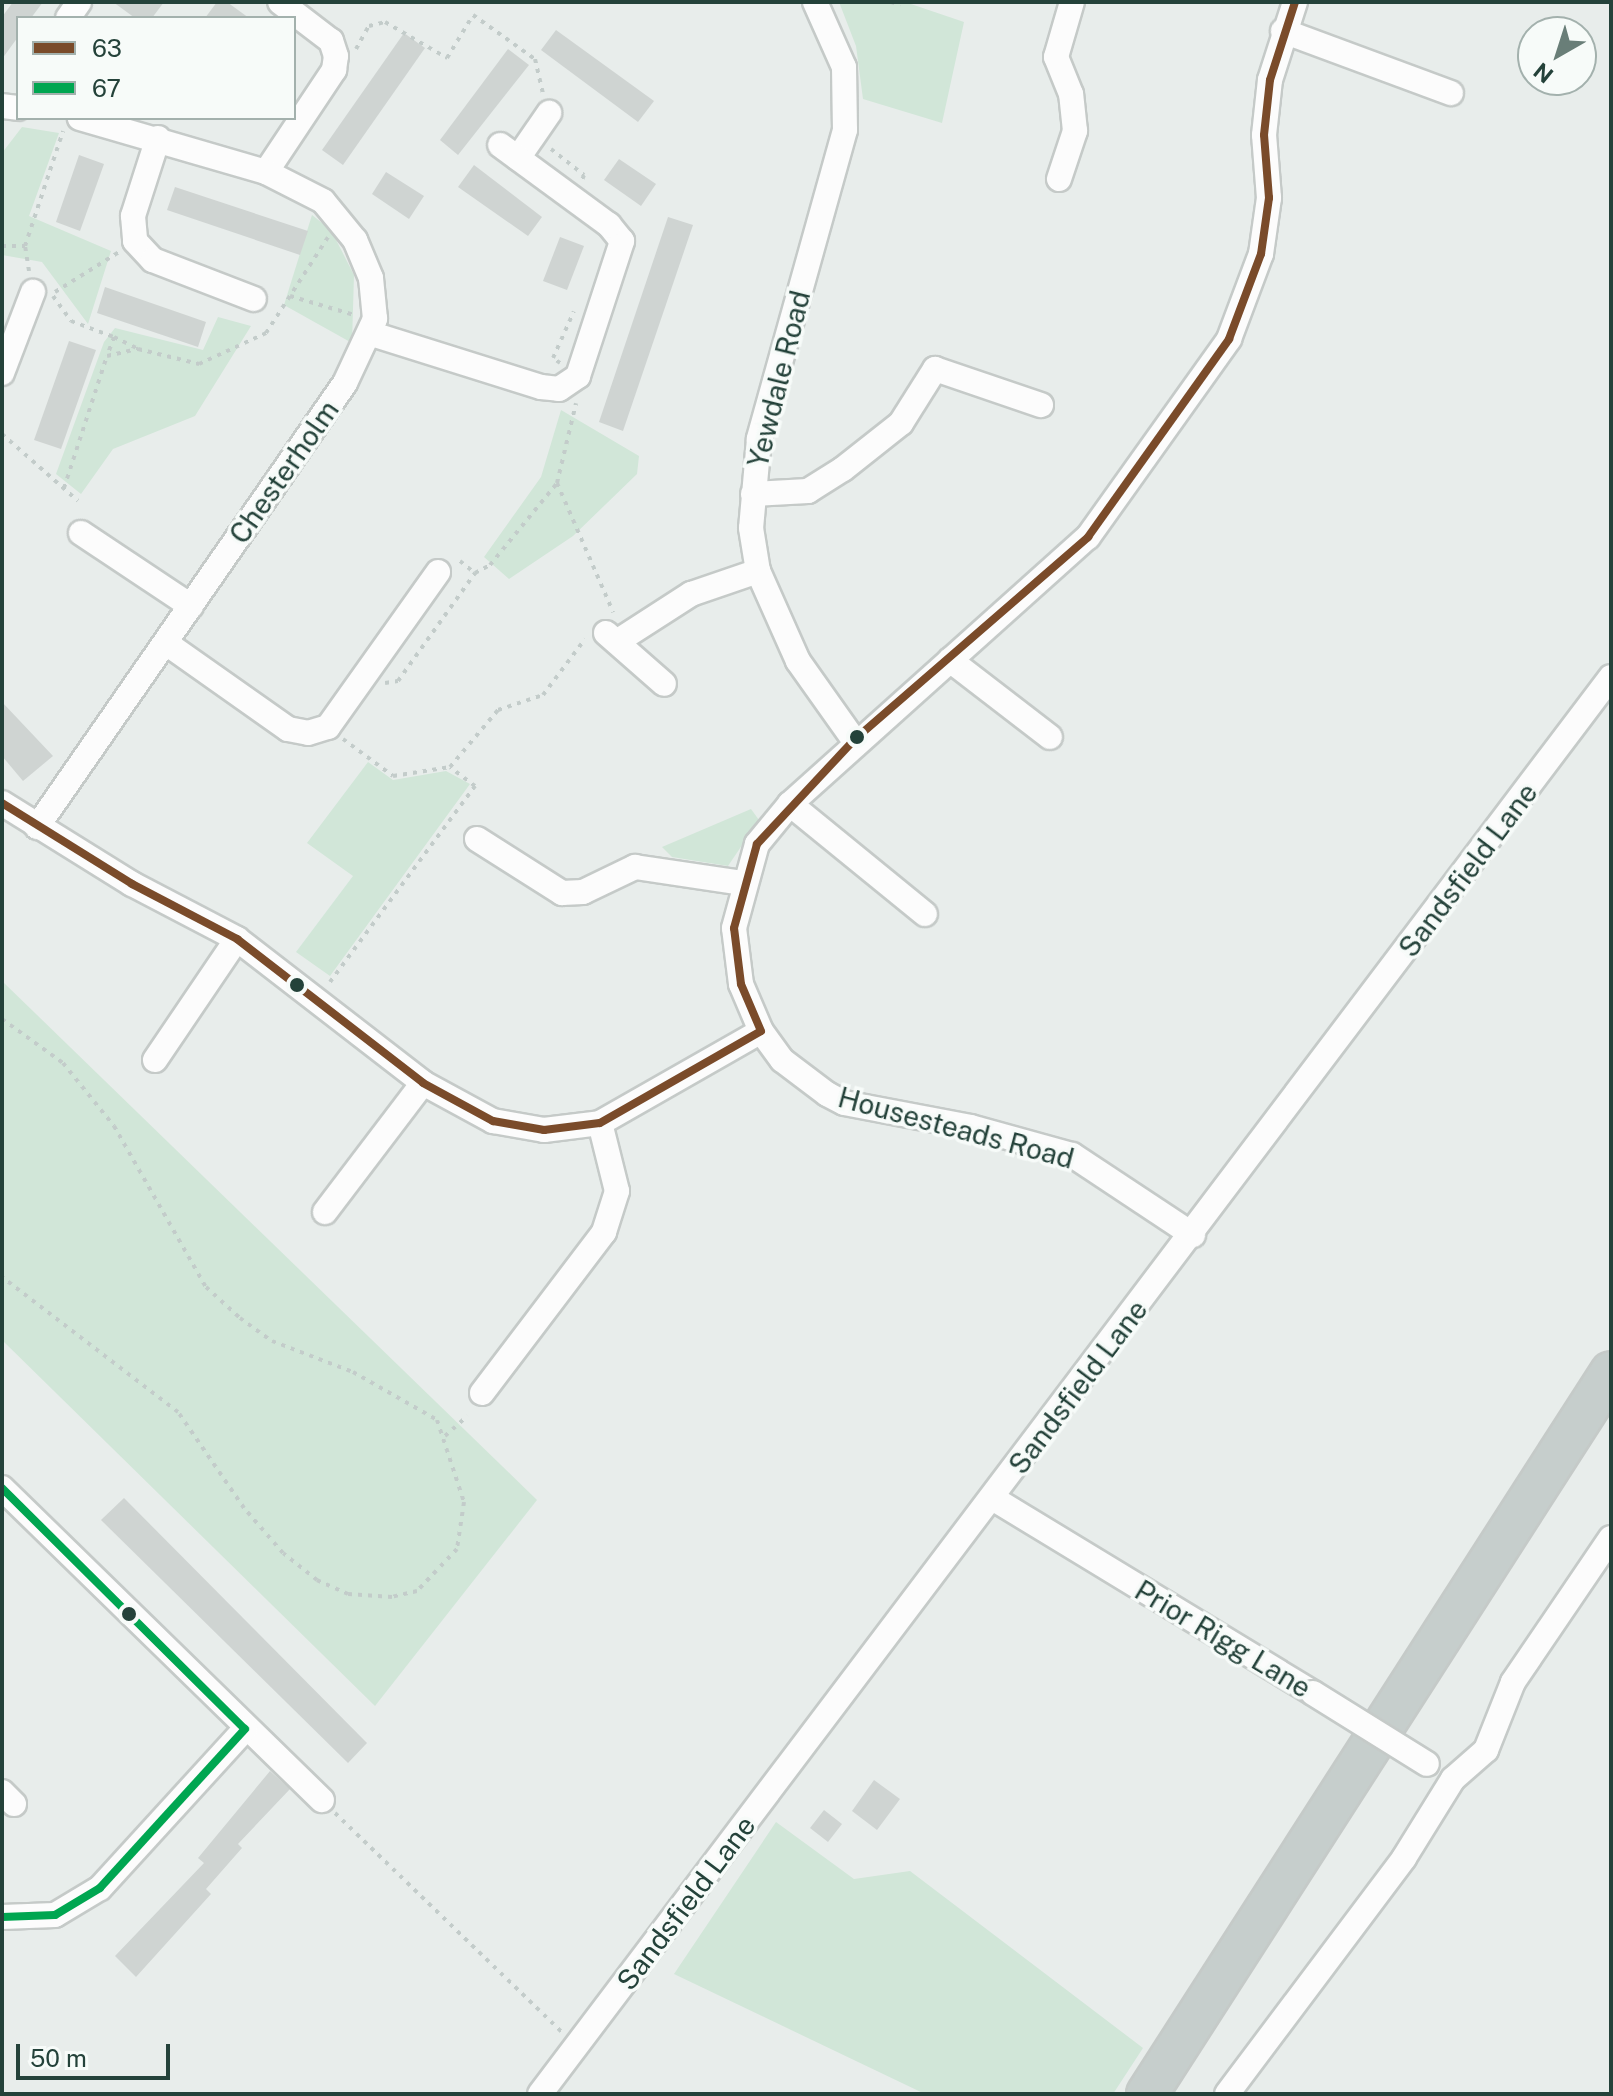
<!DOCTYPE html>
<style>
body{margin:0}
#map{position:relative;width:1613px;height:2096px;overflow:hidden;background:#e8edeb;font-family:"Public Sans",sans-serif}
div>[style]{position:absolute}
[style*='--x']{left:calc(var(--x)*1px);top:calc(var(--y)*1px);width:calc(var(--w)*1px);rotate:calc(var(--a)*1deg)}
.green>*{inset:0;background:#d1e6d8}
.building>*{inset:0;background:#cfd4d2}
.path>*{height:4px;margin-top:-2px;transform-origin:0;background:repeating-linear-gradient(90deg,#c3ccca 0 4px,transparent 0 10px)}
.roads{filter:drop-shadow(2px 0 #c5cac8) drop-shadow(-2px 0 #c5cac8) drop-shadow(0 2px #c5cac8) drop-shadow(0 -2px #c5cac8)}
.minor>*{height:24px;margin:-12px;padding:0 12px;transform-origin:12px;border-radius:12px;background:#fcfcfc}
.trunk>*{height:40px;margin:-20px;padding:0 20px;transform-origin:20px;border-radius:20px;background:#c6cecc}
.bridges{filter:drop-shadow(2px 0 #c5cac8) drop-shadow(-2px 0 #c5cac8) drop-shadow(0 2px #c5cac8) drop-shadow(0 -2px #c5cac8)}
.minor-bridge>*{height:24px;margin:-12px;padding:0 12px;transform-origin:12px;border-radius:12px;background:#fcfcfc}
.bus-1>*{height:8px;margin:-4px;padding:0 4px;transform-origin:4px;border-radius:4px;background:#7a4b2a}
.bus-2>*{height:8px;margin:-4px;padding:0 4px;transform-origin:4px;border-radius:4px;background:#00a651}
.dots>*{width:22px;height:22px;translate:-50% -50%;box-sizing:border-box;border:4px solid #f7fbf9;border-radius:50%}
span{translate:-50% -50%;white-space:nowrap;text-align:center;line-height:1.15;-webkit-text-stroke:7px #f7fbf9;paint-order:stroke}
.street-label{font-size:28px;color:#24423a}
.frame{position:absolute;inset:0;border:4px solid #24423a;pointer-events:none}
.legend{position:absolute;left:16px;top:16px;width:280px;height:104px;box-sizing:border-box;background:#f7fbf9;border:2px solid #a3b1ad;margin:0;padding:10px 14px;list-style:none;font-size:24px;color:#24423a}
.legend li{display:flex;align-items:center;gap:16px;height:40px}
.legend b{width:40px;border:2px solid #a3b1ad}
.north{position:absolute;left:1517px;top:16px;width:80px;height:80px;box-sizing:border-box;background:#f7fbf9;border:2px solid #a3b1ad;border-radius:50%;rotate:219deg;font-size:22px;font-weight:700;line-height:32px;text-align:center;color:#24423a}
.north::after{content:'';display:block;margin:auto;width:28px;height:36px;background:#697e78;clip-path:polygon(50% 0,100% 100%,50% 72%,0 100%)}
.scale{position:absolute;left:16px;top:2044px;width:154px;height:36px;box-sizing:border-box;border:4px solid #24423a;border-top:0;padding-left:10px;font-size:24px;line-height:28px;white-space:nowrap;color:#24423a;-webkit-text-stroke:6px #f7fbf9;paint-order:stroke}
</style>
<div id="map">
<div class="green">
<i style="clip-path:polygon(839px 2px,905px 2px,964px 22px,942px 123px,863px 99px,856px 46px)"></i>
<i style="clip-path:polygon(22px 127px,59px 133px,29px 216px,111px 251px,88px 324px,42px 262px,2px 255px,2px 153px)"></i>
<i style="clip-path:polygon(312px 215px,331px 230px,354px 275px,352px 343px,284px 305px)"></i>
<i style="clip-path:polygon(218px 317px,251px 326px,195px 416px,113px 449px,81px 494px,56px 474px,104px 342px,115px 328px,203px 350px)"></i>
<i style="clip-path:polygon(561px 410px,639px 456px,637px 474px,573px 536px,509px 579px,484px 557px,541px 477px)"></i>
<i style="clip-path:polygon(368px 762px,393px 780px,446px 771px,470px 784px,330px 976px,296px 952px,353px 876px,307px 843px)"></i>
<i style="clip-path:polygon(751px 809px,759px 820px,728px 866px,672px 857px,662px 847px)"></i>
<i style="clip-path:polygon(2px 981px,537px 1500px,375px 1706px,2px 1340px)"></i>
<i style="clip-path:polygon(776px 1822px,854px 1879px,910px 1871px,1143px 2048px,1113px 2094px,925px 2094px,674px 1974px)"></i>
</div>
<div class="building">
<i style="clip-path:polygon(13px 2px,43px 2px,31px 18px,18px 18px,18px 37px,2px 59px,2px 17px)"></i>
<i style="clip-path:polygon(113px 2px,164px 2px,152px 18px,135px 18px)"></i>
<i style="clip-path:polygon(217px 2px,227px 2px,249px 18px,205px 18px)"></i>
<i style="clip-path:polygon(556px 30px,654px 101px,638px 122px,541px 50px)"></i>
<i style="clip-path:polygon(404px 33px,425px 48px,343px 165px,322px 150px)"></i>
<i style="clip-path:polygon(508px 49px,529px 65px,458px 155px,440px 140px)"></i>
<i style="clip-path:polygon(79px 155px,104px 164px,80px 231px,56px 222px)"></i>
<i style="clip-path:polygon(619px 159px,656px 184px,641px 206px,604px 180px)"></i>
<i style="clip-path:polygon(474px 165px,542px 217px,528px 236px,458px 187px)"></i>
<i style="clip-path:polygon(386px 172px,424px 196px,409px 219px,372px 194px)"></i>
<i style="clip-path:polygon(175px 187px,308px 231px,300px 255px,167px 210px)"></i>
<i style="clip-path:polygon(668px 217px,693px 225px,623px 431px,599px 422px)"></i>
<i style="clip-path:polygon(560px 237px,584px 246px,567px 290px,543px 281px)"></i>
<i style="clip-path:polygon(105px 287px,206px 322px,198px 347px,97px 313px)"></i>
<i style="clip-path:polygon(69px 341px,96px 350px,61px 449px,34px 440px)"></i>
<i style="clip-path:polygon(2px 702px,53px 756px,23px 781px,2px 756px)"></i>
<i style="clip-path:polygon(124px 1498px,367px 1743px,348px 1763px,101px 1520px)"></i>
<i style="clip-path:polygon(270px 1771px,290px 1789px,238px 1844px,242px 1848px,206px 1889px,211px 1894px,136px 1977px,115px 1956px,204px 1863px,198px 1858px)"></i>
<i style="clip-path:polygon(874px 1780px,900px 1799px,877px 1830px,852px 1811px)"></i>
<i style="clip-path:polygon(824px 1810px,842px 1824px,828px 1842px,810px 1828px)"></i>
</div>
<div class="path">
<i style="--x:891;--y:2;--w:10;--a:17"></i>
<i style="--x:356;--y:49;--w:26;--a:-61"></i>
<i style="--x:369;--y:26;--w:16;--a:-14"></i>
<i style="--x:385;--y:22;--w:72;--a:30.1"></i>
<i style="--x:447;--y:58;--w:50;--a:-58.8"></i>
<i style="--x:473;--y:15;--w:76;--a:35.4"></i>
<i style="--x:535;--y:59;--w:37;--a:77"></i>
<i style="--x:551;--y:149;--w:42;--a:38.2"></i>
<i style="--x:584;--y:175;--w:5;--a:112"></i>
<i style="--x:2;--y:246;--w:23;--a:0"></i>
<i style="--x:29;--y:271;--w:25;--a:-99"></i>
<i style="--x:25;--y:246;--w:121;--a:-71.7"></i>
<i style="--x:55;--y:292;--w:75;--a:-32"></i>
<i style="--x:53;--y:296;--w:31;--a:54"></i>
<i style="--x:71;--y:321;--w:46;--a:20.4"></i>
<i style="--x:114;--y:337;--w:20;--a:110"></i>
<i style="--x:290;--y:296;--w:67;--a:16.5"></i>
<i style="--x:114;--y:337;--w:25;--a:26"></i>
<i style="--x:560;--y:363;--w:9;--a:-144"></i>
<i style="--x:553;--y:358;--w:51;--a:-65.9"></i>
<i style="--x:2;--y:434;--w:101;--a:41.4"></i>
<i style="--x:557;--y:483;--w:141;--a:66.5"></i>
<i style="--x:64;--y:488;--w:139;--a:-72"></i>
<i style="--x:107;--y:356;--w:32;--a:-13"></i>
<i style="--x:138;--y:349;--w:63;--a:13.8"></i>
<i style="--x:199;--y:364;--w:74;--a:-24.8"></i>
<i style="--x:266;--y:333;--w:114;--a:-57.1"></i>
<i style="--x:460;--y:561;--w:19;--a:39"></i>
<i style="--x:475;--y:573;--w:17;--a:-28"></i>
<i style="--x:490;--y:565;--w:106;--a:-50.7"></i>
<i style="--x:557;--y:483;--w:82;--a:-76.6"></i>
<i style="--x:385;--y:683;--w:13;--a:-9"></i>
<i style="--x:398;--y:681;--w:133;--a:-54.5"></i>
<i style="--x:343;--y:739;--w:62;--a:36.5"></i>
<i style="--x:393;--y:776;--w:58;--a:-9"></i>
<i style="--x:450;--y:767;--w:75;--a:-49.9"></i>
<i style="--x:498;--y:710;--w:47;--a:-18.4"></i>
<i style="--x:543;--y:695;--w:70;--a:-53.1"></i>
<i style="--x:330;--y:982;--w:244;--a:-53.5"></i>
<i style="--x:475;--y:786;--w:31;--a:-143"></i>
<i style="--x:2;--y:1019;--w:75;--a:35.8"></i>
<i style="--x:63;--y:1063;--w:81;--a:51"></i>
<i style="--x:114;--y:1126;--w:185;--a:60.3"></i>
<i style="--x:206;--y:1287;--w:46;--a:42.4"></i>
<i style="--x:240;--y:1318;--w:39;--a:36"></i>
<i style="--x:272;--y:1341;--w:87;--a:20.9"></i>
<i style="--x:353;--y:1372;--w:97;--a:29.7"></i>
<i style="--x:437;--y:1420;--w:86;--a:71.8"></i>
<i style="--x:464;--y:1502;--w:48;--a:98.5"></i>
<i style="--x:457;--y:1549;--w:58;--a:133.6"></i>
<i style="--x:417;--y:1591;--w:26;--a:167"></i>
<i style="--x:392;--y:1597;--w:44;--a:-176.1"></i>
<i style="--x:348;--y:1594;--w:34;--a:-156"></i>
<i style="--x:317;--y:1580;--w:43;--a:-141.5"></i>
<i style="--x:283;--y:1553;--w:60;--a:-130.9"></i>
<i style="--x:244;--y:1508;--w:116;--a:-124.5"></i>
<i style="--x:178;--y:1412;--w:222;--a:-142.5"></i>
<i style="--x:445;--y:1436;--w:30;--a:-42"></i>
<i style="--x:335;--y:1813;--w:315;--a:44"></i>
</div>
<div class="roads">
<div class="minor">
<i style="--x:815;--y:2;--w:71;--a:66"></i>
<i style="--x:844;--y:67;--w:63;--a:89.1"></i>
<i style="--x:845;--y:130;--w:321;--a:105.6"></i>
<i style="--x:759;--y:439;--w:89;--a:95.1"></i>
<i style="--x:751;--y:528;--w:44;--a:80.8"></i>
<i style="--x:758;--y:571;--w:98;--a:66"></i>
<i style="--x:798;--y:661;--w:97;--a:54.7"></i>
<i style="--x:68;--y:18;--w:19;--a:-55"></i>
<i style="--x:1283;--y:31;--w:179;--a:20.3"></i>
<i style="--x:2;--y:106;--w:16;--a:7"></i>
<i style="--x:158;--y:138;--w:82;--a:107.8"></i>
<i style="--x:133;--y:216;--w:25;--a:85"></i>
<i style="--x:135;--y:241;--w:26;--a:47"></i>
<i style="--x:153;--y:260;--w:108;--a:21.1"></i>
<i style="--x:518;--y:158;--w:55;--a:-55.4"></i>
<i style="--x:266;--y:172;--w:123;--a:-56.3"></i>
<i style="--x:334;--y:70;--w:14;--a:-82"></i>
<i style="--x:336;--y:56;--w:16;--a:-108"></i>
<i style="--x:331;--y:41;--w:64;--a:-142.6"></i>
<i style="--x:1059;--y:179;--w:51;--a:-71.6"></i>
<i style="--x:1075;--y:131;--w:37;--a:-96"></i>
<i style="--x:1071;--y:94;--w:40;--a:-112"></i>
<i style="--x:1056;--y:57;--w:57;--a:-73.8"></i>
<i style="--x:372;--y:334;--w:177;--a:17.4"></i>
<i style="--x:541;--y:387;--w:18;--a:6"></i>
<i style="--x:559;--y:389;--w:23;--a:-34"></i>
<i style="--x:578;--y:376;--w:142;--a:-71.9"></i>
<i style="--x:622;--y:241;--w:21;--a:-129"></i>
<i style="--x:609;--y:225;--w:135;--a:-143.7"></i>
<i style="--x:2;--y:373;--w:87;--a:-69.1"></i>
<i style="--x:753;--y:494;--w:55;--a:-3.1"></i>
<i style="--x:808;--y:491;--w:41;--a:-32.2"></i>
<i style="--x:843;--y:469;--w:74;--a:-38.4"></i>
<i style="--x:901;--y:423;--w:64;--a:-57.8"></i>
<i style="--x:935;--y:369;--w:112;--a:18.8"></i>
<i style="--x:81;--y:533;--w:132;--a:33.6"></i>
<i style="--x:606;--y:633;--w:77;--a:41.3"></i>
<i style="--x:618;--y:641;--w:87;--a:-32.8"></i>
<i style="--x:691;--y:594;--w:71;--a:-18.9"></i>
<i style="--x:166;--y:643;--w:149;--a:35.2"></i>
<i style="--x:288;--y:729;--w:20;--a:11"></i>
<i style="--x:308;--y:733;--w:21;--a:-17"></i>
<i style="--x:328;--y:727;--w:190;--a:-54.6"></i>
<i style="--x:950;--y:660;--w:126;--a:37.6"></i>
<i style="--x:2;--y:803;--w:153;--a:31.9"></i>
<i style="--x:132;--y:884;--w:119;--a:27.6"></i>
<i style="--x:237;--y:939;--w:235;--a:37.7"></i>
<i style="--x:423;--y:1083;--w:80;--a:28.5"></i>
<i style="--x:493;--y:1121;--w:52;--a:10"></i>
<i style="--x:544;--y:1130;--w:56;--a:-7.1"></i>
<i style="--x:600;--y:1123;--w:185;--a:-29.7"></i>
<i style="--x:790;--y:804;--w:174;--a:39.2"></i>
<i style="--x:37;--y:827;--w:540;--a:-55.25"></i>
<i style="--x:345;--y:383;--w:71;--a:-64.9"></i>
<i style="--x:375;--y:319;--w:41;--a:-95.6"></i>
<i style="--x:371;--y:278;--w:41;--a:-112.8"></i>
<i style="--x:355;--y:240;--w:50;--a:-129.4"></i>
<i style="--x:323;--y:201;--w:64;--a:-153"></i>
<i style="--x:266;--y:172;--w:194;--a:-163.8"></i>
<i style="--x:477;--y:839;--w:101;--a:32.4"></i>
<i style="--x:562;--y:893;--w:21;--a:-3"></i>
<i style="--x:583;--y:892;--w:58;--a:-25.7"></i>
<i style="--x:635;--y:867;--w:108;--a:8.5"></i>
<i style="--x:155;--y:1060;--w:146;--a:-55.9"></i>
<i style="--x:325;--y:1212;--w:162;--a:-52.8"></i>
<i style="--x:1193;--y:1235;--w:145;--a:-146.5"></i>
<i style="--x:1072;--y:1155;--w:105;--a:-164.5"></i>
<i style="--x:971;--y:1127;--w:129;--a:-169.3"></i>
<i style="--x:844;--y:1103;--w:19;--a:-152"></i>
<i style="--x:827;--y:1094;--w:56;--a:-142.9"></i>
<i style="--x:782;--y:1060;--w:36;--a:-126"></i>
<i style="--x:761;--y:1031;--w:51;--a:-113.1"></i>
<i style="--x:741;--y:984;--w:56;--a:-97.1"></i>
<i style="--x:734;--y:928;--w:87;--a:-74.7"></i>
<i style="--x:757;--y:844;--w:52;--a:-50.5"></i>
<i style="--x:790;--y:804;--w:400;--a:-41.9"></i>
<i style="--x:1088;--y:537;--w:243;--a:-54.5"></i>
<i style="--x:1229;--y:339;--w:91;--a:-69.4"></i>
<i style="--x:1261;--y:254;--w:57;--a:-81.9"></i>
<i style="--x:1269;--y:198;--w:63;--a:-94.5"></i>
<i style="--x:1264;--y:135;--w:55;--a:-83.8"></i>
<i style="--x:1270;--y:80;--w:82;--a:-72.2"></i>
<i style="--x:482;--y:1393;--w:202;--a:-52.8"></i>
<i style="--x:604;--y:1232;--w:43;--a:-72.4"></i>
<i style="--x:617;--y:1191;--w:70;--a:-104"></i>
<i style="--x:2;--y:1488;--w:447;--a:44.3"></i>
<i style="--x:994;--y:1499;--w:373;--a:31.3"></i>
<i style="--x:2;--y:1792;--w:17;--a:45"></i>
<i style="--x:2;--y:1917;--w:53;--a:-2.2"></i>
<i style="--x:55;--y:1915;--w:52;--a:-31"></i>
<i style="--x:100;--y:1888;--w:215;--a:-47.6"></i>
<i style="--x:540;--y:2094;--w:1776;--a:-52.92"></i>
<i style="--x:1227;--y:2094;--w:295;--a:-53.1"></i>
<i style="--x:1404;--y:1858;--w:93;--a:-58.2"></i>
<i style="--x:1453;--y:1779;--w:44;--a:-41.3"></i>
<i style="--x:1486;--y:1750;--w:73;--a:-68.3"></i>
<i style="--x:1513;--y:1682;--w:174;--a:-55.8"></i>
</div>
<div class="trunk">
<i style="--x:1147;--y:2094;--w:858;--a:-57.27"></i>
</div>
</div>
<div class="bridges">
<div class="minor-bridge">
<i style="--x:1313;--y:1693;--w:134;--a:31.9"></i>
</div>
</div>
<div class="bus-1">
<i style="--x:2;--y:803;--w:153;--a:31.9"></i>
<i style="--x:132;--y:884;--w:119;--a:27.6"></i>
<i style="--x:237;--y:939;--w:235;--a:37.7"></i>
<i style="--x:423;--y:1083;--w:80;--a:28.5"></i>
<i style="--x:493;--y:1121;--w:52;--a:10"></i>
<i style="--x:544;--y:1130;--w:56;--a:-7.1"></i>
<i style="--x:600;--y:1123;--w:185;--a:-29.7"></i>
<i style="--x:761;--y:1031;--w:51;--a:-113.1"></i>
<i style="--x:741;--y:984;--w:56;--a:-97.1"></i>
<i style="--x:734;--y:928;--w:87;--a:-74.7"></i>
<i style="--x:757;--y:844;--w:142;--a:-47"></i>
<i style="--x:854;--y:740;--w:310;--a:-40.9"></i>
<i style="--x:1088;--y:537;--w:243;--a:-54.5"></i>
<i style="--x:1229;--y:339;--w:91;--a:-69.4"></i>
<i style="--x:1261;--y:254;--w:57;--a:-81.9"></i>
<i style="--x:1269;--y:198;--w:63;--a:-94.5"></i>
<i style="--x:1264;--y:135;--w:55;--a:-83.8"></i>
<i style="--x:1270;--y:80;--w:82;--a:-72.2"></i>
</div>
<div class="bus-2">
<i style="--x:2;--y:1488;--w:342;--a:44.8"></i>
<i style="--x:245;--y:1729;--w:215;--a:132.4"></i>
<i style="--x:100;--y:1888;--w:52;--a:149"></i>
<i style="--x:55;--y:1915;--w:53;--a:177.8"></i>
</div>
<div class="dots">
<i style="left:857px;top:737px;background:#24423a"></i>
<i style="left:297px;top:985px;background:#24423a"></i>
<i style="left:129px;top:1614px;background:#24423a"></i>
</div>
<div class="street-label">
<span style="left:779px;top:379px;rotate:-76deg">Yewdale Road</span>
<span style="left:284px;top:472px;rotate:-55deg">Chesterholm</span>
<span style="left:1468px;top:870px;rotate:-53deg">Sandsfield Lane</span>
<span style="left:956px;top:1128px;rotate:15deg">Housesteads Road</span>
<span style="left:1078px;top:1387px;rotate:-53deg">Sandsfield Lane</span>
<span style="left:1223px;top:1639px;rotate:31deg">Prior Rigg Lane</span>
<span style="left:686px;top:1903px;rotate:-53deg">Sandsfield Lane</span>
</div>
<div class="frame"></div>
<ul class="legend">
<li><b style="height:10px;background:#7a4b2a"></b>63</li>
<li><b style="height:10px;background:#00a651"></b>67</li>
</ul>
<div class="north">N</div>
<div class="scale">50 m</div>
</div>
